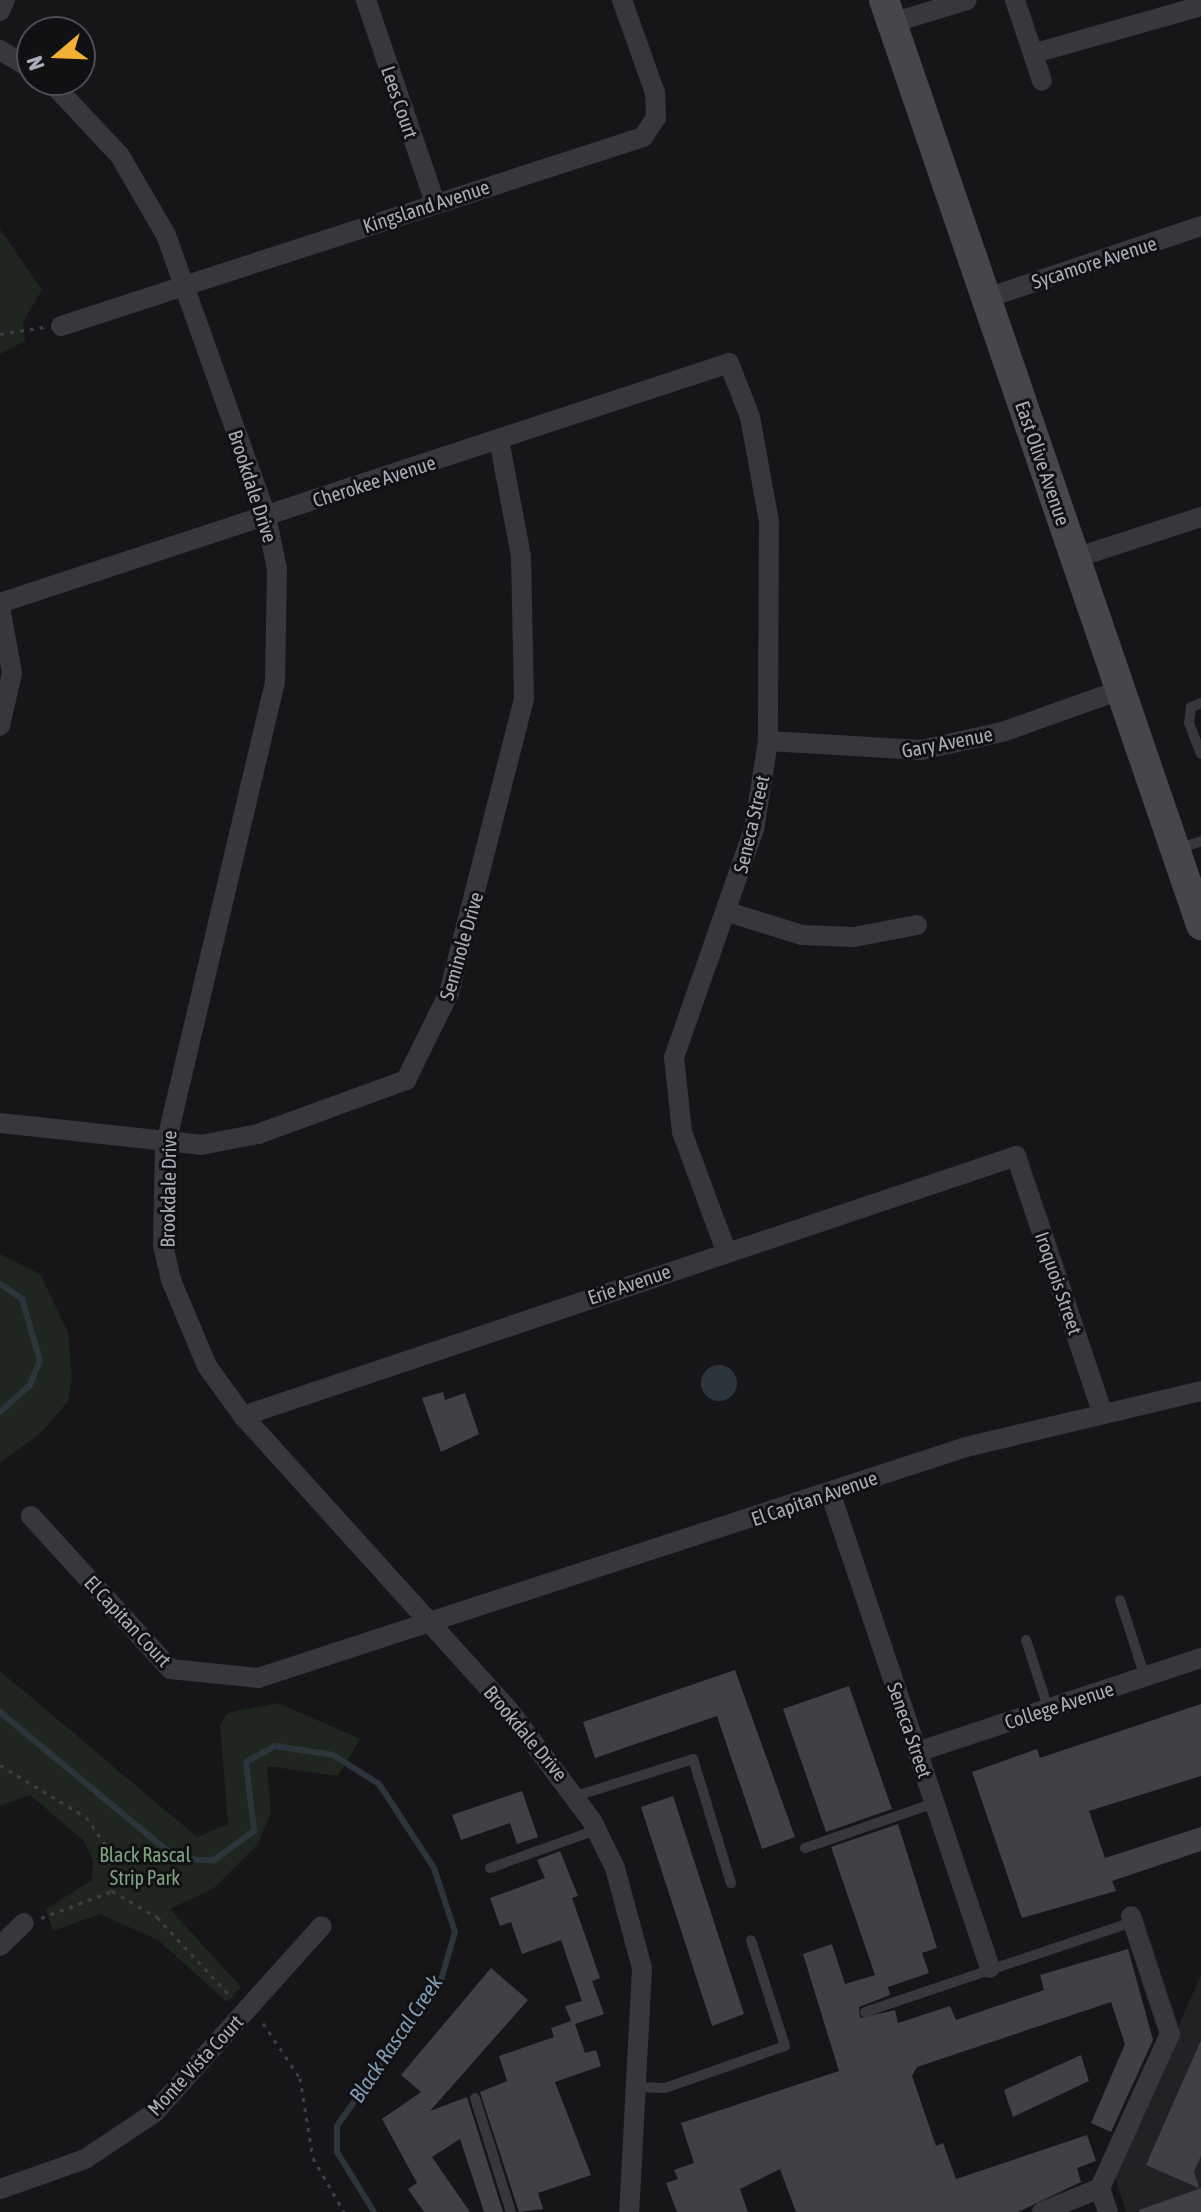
<!DOCTYPE html>
<style>
body{margin:0}
#map{position:relative;width:1201px;height:2212px;overflow:hidden;background:#161618;font-family:"Asap Condensed",sans-serif}
div>[style]{position:absolute}
[style*='--x']{left:calc(var(--x)*1px);top:calc(var(--y)*1px);width:calc(var(--w)*1px);rotate:calc(var(--a)*1deg)}
.built>*{inset:0;background:#222225}
.green>*{inset:0;background:#1e261f}
.water>*{inset:0;background:#2c353c}
.round{border-radius:50%}
.stream>*{height:6px;margin:-3px;padding:0 3px;transform-origin:3px;border-radius:3px;background:#2c353c}
.building>*{inset:0;background:#404145}
.path>*{height:3px;margin-top:-1.5px;transform-origin:0;background:repeating-linear-gradient(90deg,#3d3f44 0 4px,transparent 0 10px)}
.lane>*{height:10px;margin:-5px;padding:0 5px;transform-origin:5px;border-radius:5px;background:#37383d}
.street>*{height:20px;margin:-10px;padding:0 10px;transform-origin:10px;border-radius:10px;background:#37383d}
.secondary>*{height:30px;margin:-15px;padding:0 15px;transform-origin:15px;border-radius:15px;background:#45474d}
span{translate:-50% -50%;white-space:nowrap;text-align:center;line-height:1.15;-webkit-text-stroke:6px #111113;paint-order:stroke}
.street-label{font-size:20px;color:#a8adb8}
.park-label{font-size:20px;color:#7fa381}
.water-label{font-size:22px;color:#7f9bb3;font-style:italic}
.north{position:absolute;left:16px;top:16px;width:80px;height:80px;box-sizing:border-box;background:#111113;border:2px solid #4d4f55;border-radius:50%;rotate:251deg;font-size:22px;font-weight:700;line-height:32px;text-align:center;color:#a8adb8}
.north::after{content:'';display:block;margin:auto;width:28px;height:36px;background:#f2b134;clip-path:polygon(50% 0,100% 100%,50% 72%,0 100%)}
</style>
<div id="map">
<div class="built">
<i style="clip-path:polygon(1201px 1975px,1201px 2212px,1126px 2212px,1114px 2174px)"></i>
</div>
<div class="green">
<i style="clip-path:polygon(0 229px,42px 290px,23px 322px,25px 341px,0 354px)"></i>
<i style="clip-path:polygon(0 1254px,40px 1274px,68px 1332px,72px 1378px,68px 1401px,41px 1433px,0 1463px)"></i>
<i style="clip-path:polygon(0 1671px,197px 1837px,228px 1824px,220px 1725px,227px 1713px,278px 1703px,360px 1739px,338px 1776px,267px 1766px,271px 1812px,258px 1844px,214px 1888px,170px 1909px,241px 1987px,227px 2002px,158px 1940px,100px 1914px,53px 1931px,46px 1909px,92px 1880px,93px 1860px,84px 1841px,30px 1795px,0 1806px)"></i>
</div>
<div class="water">
<i class="round" style="left:701px;top:1365px;width:36px;height:36px"></i>
</div>
<div class="stream">
<i style="--x:0;--y:1284;--w:27;--a:34"></i>
<i style="--x:22;--y:1299;--w:64;--a:73.6"></i>
<i style="--x:40;--y:1360;--w:27;--a:112"></i>
<i style="--x:30;--y:1385;--w:40;--a:138"></i>
<i style="--x:0;--y:1712;--w:230;--a:39.7"></i>
<i style="--x:177;--y:1859;--w:37;--a:2"></i>
<i style="--x:214;--y:1860;--w:49;--a:-35.9"></i>
<i style="--x:254;--y:1831;--w:69;--a:-96.6"></i>
<i style="--x:246;--y:1762;--w:33;--a:-29"></i>
<i style="--x:275;--y:1746;--w:59;--a:8.8"></i>
<i style="--x:333;--y:1755;--w:54;--a:32.2"></i>
<i style="--x:379;--y:1784;--w:100;--a:56.8"></i>
<i style="--x:434;--y:1868;--w:67;--a:71.8"></i>
<i style="--x:455;--y:1932;--w:50;--a:106.3"></i>
<i style="--x:441;--y:1980;--w:179;--a:125.5"></i>
<i style="--x:337;--y:2126;--w:26;--a:90"></i>
<i style="--x:337;--y:2152;--w:70;--a:58.3"></i>
</div>
<div class="building">
<i style="clip-path:polygon(443px 1392px,445px 1400px,465px 1393px,479px 1434px,441px 1452px,422px 1398px)"></i>
<i style="clip-path:polygon(735px 1670px,795px 1837px,762px 1849px,717px 1716px,595px 1758px,583px 1722px)"></i>
<i style="clip-path:polygon(849px 1686px,892px 1809px,826px 1832px,783px 1709px)"></i>
<i style="clip-path:polygon(1201px 1704px,1201px 1776px,1089px 1811px,1105px 1858px,1201px 1827px,1201px 1851px,1112px 1881px,1116px 1891px,1022px 1918px,972px 1772px,1037px 1749px,1040px 1758px)"></i>
<i style="clip-path:polygon(522px 1791px,538px 1837px,517px 1844px,510px 1823px,461px 1840px,452px 1815px)"></i>
<i style="clip-path:polygon(673px 1796px,744px 2014px,712px 2026px,641px 1807px)"></i>
<i style="clip-path:polygon(898px 1824px,937px 1948px,922px 1953px,929px 1973px,888px 1987px,890px 1995px,859px 2007px,860px 2018px,895px 2010px,898px 2023px,950px 2006px,956px 2020px,1044px 1990px,1040px 1975px,1128px 1949px,1153px 2040px,1111px 2132px,1091px 2123px,1125px 2044px,1111px 2002px,917px 2067px,912px 2076px,936px 2146px,943px 2143px,956px 2179px,1087px 2135px,1096px 2161px,1077px 2168px,1081px 2182px,1018px 2212px,796px 2212px,780px 2169px,740px 2189px,748px 2212px,677px 2212px,666px 2183px,678px 2179px,674px 2170px,694px 2163px,681px 2123px,839px 2071px,803px 1954px,832px 1944px,845px 1984px,875px 1975px,831px 1847px)"></i>
<i style="clip-path:polygon(560px 1851px,578px 1896px,572px 1898px,600px 1978px,592px 1981px,604px 2014px,575px 2024px,585px 2053px,596px 2050px,601px 2066px,555px 2082px,591px 2175px,538px 2193px,543px 2209px,519px 2212px,480px 2092px,507px 2081px,499px 2056px,554px 2037px,551px 2028px,571px 2021px,565px 2006px,582px 2001px,561px 1940px,522px 1954px,511px 1922px,500px 1926px,490px 1898px,545px 1878px,537px 1860px)"></i>
<i style="clip-path:polygon(491px 1968px,528px 2000px,430px 2111px,467px 2097px,503px 2212px,484px 2212px,460px 2139px,432px 2157px,470px 2212px,424px 2212px,408px 2189px,417px 2183px,382px 2119px,421px 2092px,401px 2075px)"></i>
<i style="clip-path:polygon(1201px 2040px,1201px 2156px,1194px 2171px,1199px 2188px,1146px 2165px)"></i>
<i style="clip-path:polygon(1081px 2055px,1089px 2081px,1013px 2117px,1004px 2090px)"></i>
<i style="clip-path:polygon(1201px 2188px,1201px 2212px,1139px 2212px,1139px 2210px)"></i>
</div>
<div class="path">
<i style="--x:0;--y:334;--w:45;--a:-9"></i>
<i style="--x:0;--y:1765;--w:100;--a:31.2"></i>
<i style="--x:86;--y:1817;--w:40;--a:55.1"></i>
<i style="--x:109;--y:1850;--w:41;--a:85.8"></i>
<i style="--x:112;--y:1891;--w:52;--a:30"></i>
<i style="--x:157;--y:1917;--w:110;--a:47.2"></i>
<i style="--x:41;--y:1918;--w:76;--a:-20.8"></i>
<i style="--x:263;--y:2023;--w:66;--a:56.1"></i>
<i style="--x:300;--y:2078;--w:81;--a:80.8"></i>
<i style="--x:313;--y:2158;--w:62;--a:60.1"></i>
</div>
<div class="lane">
<i style="--x:1201;--y:703;--w:11;--a:158"></i>
<i style="--x:1191;--y:707;--w:16;--a:97"></i>
<i style="--x:1189;--y:723;--w:33;--a:69"></i>
<i style="--x:1177;--y:849;--w:25;--a:-18"></i>
<i style="--x:1120;--y:1600;--w:81;--a:72"></i>
<i style="--x:1026;--y:1640;--w:71;--a:72.1"></i>
<i style="--x:576;--y:1796;--w:123;--a:-17.5"></i>
<i style="--x:693;--y:1759;--w:130;--a:73"></i>
<i style="--x:805;--y:1848;--w:137;--a:-19.2"></i>
<i style="--x:490;--y:1868;--w:113;--a:-19.7"></i>
<i style="--x:865;--y:2012;--w:283;--a:-18.6"></i>
<i style="--x:638;--y:2087;--w:27;--a:2"></i>
<i style="--x:665;--y:2088;--w:127;--a:-19.3"></i>
<i style="--x:785;--y:2046;--w:111;--a:-107.8"></i>
<i style="--x:475;--y:2098;--w:120;--a:72.5"></i>
</div>
<div class="street">
<i style="--x:366;--y:0;--w:214;--a:71.2"></i>
<i style="--x:1015;--y:0;--w:85;--a:71.6"></i>
<i style="--x:0;--y:11;--w:12;--a:-66"></i>
<i style="--x:892;--y:23;--w:78;--a:-17"></i>
<i style="--x:0;--y:50;--w:37;--a:31"></i>
<i style="--x:1035;--y:53;--w:173;--a:-15.8"></i>
<i style="--x:49;--y:80;--w:104;--a:46.9"></i>
<i style="--x:120;--y:156;--w:91;--a:59.8"></i>
<i style="--x:166;--y:235;--w:298;--a:70.4"></i>
<i style="--x:266;--y:516;--w:54;--a:78.3"></i>
<i style="--x:277;--y:569;--w:113;--a:91"></i>
<i style="--x:275;--y:682;--w:478;--a:103.3"></i>
<i style="--x:165;--y:1147;--w:98;--a:91.2"></i>
<i style="--x:163;--y:1245;--w:36;--a:77"></i>
<i style="--x:171;--y:1280;--w:93;--a:67.3"></i>
<i style="--x:207;--y:1366;--w:62;--a:54.2"></i>
<i style="--x:243;--y:1416;--w:395;--a:47.9"></i>
<i style="--x:508;--y:1709;--w:140;--a:53.1"></i>
<i style="--x:592;--y:1821;--w:52;--a:63.9"></i>
<i style="--x:615;--y:1868;--w:104;--a:74.9"></i>
<i style="--x:642;--y:1968;--w:244;--a:93"></i>
<i style="--x:987;--y:298;--w:226;--a:-18.6"></i>
<i style="--x:61;--y:326;--w:612;--a:-17.99"></i>
<i style="--x:643;--y:137;--w:23;--a:-56"></i>
<i style="--x:656;--y:118;--w:25;--a:-92"></i>
<i style="--x:655;--y:93;--w:99;--a:-109.5"></i>
<i style="--x:1075;--y:558;--w:133;--a:-18"></i>
<i style="--x:0;--y:603;--w:767;--a:-18.22"></i>
<i style="--x:729;--y:363;--w:58;--a:68.7"></i>
<i style="--x:750;--y:417;--w:107;--a:79.7"></i>
<i style="--x:769;--y:522;--w:219;--a:90.3"></i>
<i style="--x:768;--y:741;--w:89;--a:99"></i>
<i style="--x:754;--y:829;--w:242;--a:109.3"></i>
<i style="--x:674;--y:1057;--w:75;--a:83.9"></i>
<i style="--x:682;--y:1132;--w:127;--a:69.7"></i>
<i style="--x:0;--y:607;--w:67;--a:79.7"></i>
<i style="--x:12;--y:673;--w:54;--a:102.8"></i>
<i style="--x:768;--y:741;--w:153;--a:3.4"></i>
<i style="--x:921;--y:750;--w:83;--a:-12.5"></i>
<i style="--x:1002;--y:732;--w:125;--a:-19.6"></i>
<i style="--x:728;--y:912;--w:77;--a:17.3"></i>
<i style="--x:802;--y:935;--w:52;--a:2.2"></i>
<i style="--x:854;--y:937;--w:64;--a:-10.8"></i>
<i style="--x:0;--y:1123;--w:202;--a:6.2"></i>
<i style="--x:201;--y:1145;--w:58;--a:-10.9"></i>
<i style="--x:258;--y:1134;--w:158;--a:-20"></i>
<i style="--x:406;--y:1080;--w:97;--a:-63.7"></i>
<i style="--x:449;--y:993;--w:303;--a:-75.7"></i>
<i style="--x:524;--y:699;--w:143;--a:-91.2"></i>
<i style="--x:521;--y:556;--w:118;--a:-100.7"></i>
<i style="--x:243;--y:1416;--w:816;--a:-18.59"></i>
<i style="--x:1016;--y:1156;--w:269;--a:71.4"></i>
<i style="--x:830;--y:1492;--w:502;--a:71.42"></i>
<i style="--x:31;--y:1516;--w:207;--a:47.7"></i>
<i style="--x:170;--y:1669;--w:88;--a:5.8"></i>
<i style="--x:258;--y:1678;--w:745;--a:-18.07"></i>
<i style="--x:966;--y:1447;--w:242;--a:-13.4"></i>
<i style="--x:917;--y:1752;--w:299;--a:-18.3"></i>
<i style="--x:0;--y:1946;--w:33;--a:-44"></i>
<i style="--x:1100;--y:2188;--w:25;--a:72"></i>
<i style="--x:0;--y:2189;--w:90;--a:-19.4"></i>
<i style="--x:85;--y:2159;--w:83;--a:-33.7"></i>
<i style="--x:154;--y:2113;--w:251;--a:-48.1"></i>
<i style="--x:1042;--y:2212;--w:63;--a:-22.5"></i>
<i style="--x:1100;--y:2188;--w:169;--a:-65.6"></i>
<i style="--x:1170;--y:2034;--w:124;--a:-108.3"></i>
</div>
<div class="secondary">
<i style="--x:884;--y:0;--w:978;--a:71.08"></i>
</div>
<div class="street-label">
<span style="left:400px;top:102px;rotate:71deg">Lees Court</span>
<span style="left:426px;top:206px;rotate:-18deg">Kingsland Avenue</span>
<span style="left:1094px;top:262px;rotate:-18deg">Sycamore Avenue</span>
<span style="left:1043px;top:463px;rotate:71deg">East Olive Avenue</span>
<span style="left:374px;top:481px;rotate:-18deg">Cherokee Avenue</span>
<span style="left:253px;top:486px;rotate:72deg">Brookdale Drive</span>
<span style="left:947px;top:742px;rotate:-11deg">Gary Avenue</span>
<span style="left:751px;top:824px;rotate:-77deg">Seneca Street</span>
<span style="left:461px;top:946px;rotate:-74deg">Seminole Drive</span>
<span style="left:168px;top:1189px;rotate:-89deg">Brookdale Drive</span>
<span style="left:1059px;top:1283px;rotate:71deg">Iroquois Street</span>
<span style="left:629px;top:1284px;rotate:-19deg">Erie Avenue</span>
<span style="left:814px;top:1498px;rotate:-19deg">El Capitan Avenue</span>
<span style="left:128px;top:1621px;rotate:47deg">El Capitan Court</span>
<span style="left:1059px;top:1705px;rotate:-18deg">College Avenue</span>
<span style="left:910px;top:1730px;rotate:71deg">Seneca Street</span>
<span style="left:526px;top:1733px;rotate:50deg">Brookdale Drive</span>
<span style="left:195px;top:2065px;rotate:-47deg">Monte Vista Court</span>
</div>
<div class="park-label">
<span style="left:145px;top:1866px">Black Rascal<br>Strip Park</span>
</div>
<div class="water-label">
<span style="left:396px;top:2039px;rotate:-56deg">Black Rascal Creek</span>
</div>
<div class="north">N</div>
</div>
